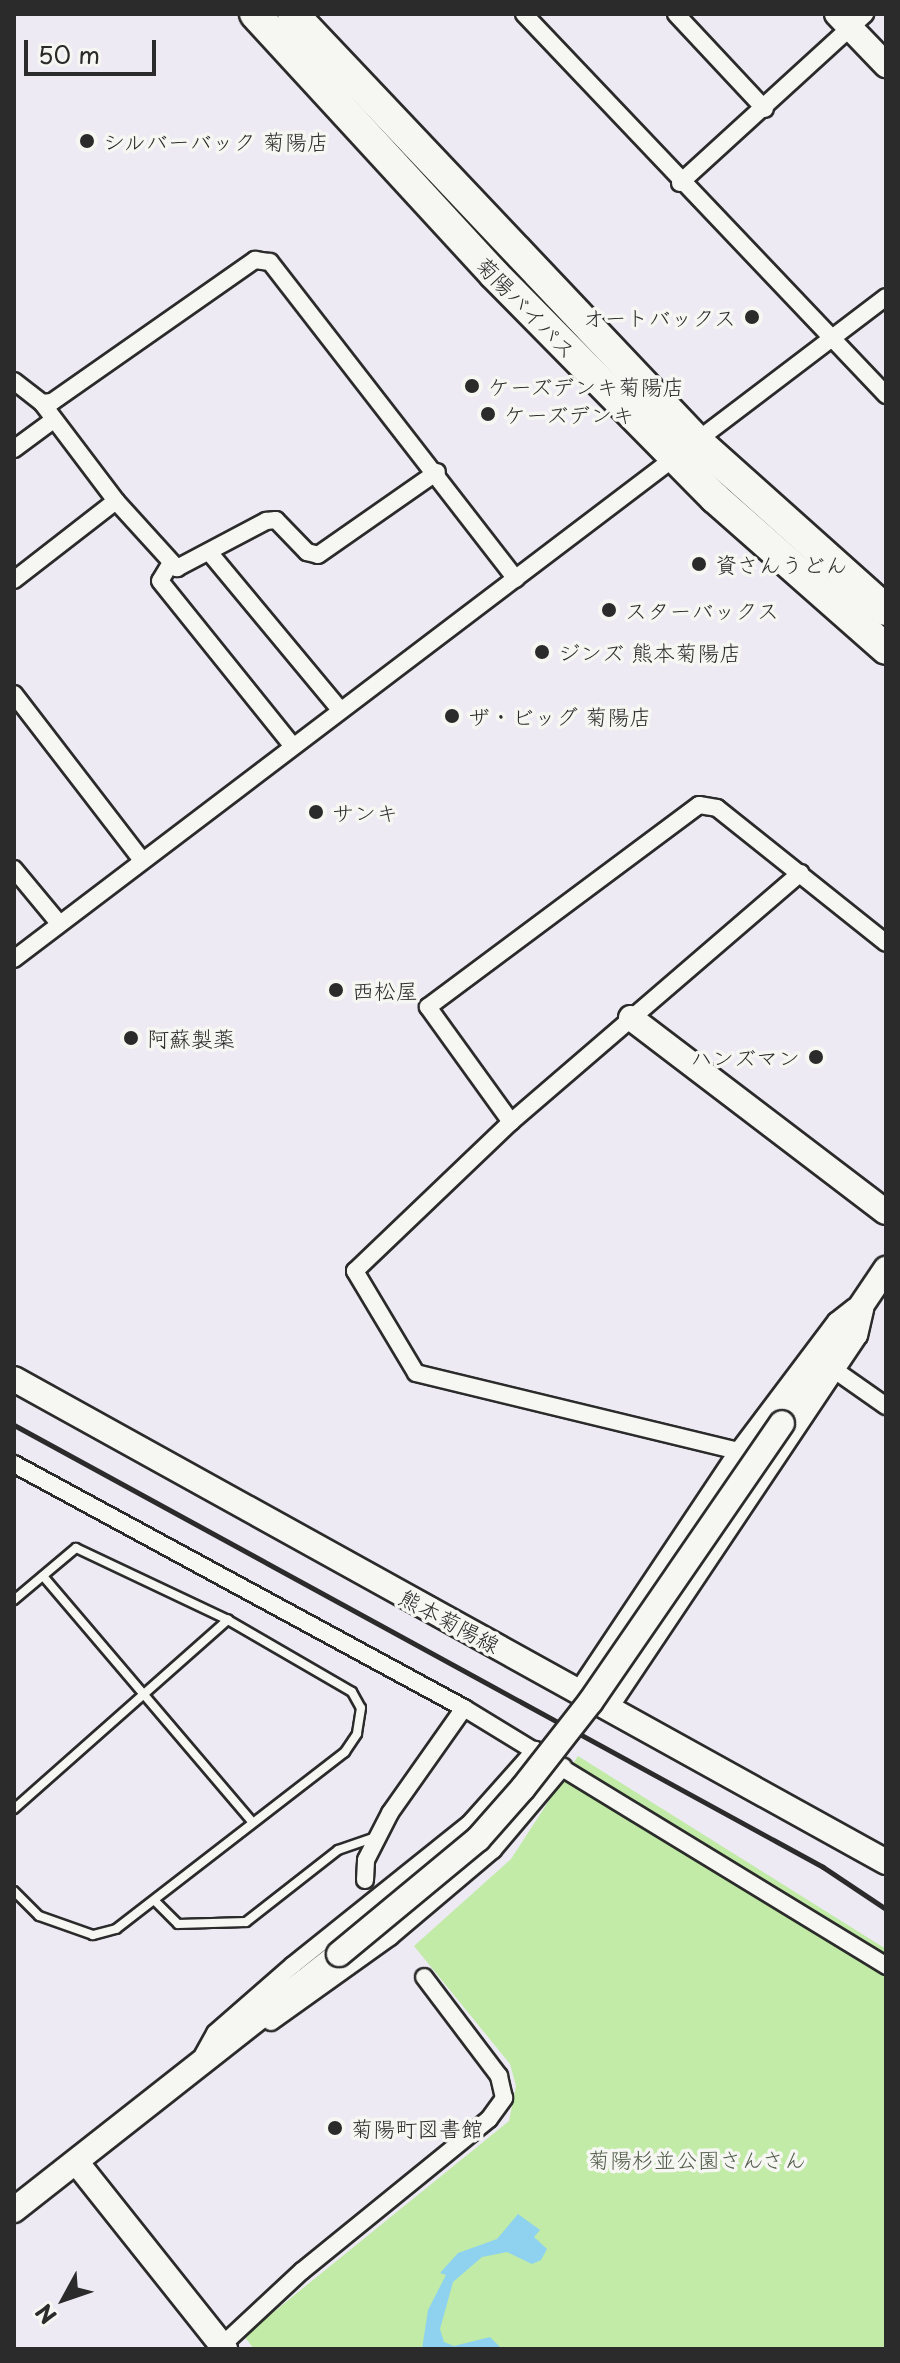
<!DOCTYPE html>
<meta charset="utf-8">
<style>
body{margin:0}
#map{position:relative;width:900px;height:2363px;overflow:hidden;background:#edeaf4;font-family:"Playpen Sans","Klee One",sans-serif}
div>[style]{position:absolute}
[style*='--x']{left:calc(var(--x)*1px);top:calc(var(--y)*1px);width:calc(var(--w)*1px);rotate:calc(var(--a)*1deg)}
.green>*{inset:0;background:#c1eba7}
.water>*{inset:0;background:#8ed2ef}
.roads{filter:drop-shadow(2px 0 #2b2b2b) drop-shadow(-2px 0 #2b2b2b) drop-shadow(0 2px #2b2b2b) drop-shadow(0 -2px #2b2b2b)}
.lane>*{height:8px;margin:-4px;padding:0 4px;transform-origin:4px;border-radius:4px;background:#f6f6f2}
.street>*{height:16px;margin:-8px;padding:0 8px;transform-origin:8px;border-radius:8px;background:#f6f6f2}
.secondary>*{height:24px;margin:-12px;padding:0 12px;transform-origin:12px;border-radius:12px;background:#f6f6f2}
.highway>*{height:30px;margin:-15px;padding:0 15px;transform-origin:15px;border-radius:15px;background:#f6f6f2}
.rail>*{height:5px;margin:-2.5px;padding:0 2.5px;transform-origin:2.5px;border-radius:2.5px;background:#2b2b2b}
.bridges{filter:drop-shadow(2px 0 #2b2b2b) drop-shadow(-2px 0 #2b2b2b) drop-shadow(0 2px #2b2b2b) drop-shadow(0 -2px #2b2b2b)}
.secondary-bridge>*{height:24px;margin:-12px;padding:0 12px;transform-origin:12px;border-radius:12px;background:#f6f6f2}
.dots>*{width:22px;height:22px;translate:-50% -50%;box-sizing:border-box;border:4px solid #f6f6f2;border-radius:50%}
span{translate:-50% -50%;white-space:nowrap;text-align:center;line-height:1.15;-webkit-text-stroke:7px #f6f6f2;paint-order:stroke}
.poi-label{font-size:22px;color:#2b2b2b}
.left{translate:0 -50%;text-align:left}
.right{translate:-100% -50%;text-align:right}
.street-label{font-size:22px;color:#2b2b2b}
.park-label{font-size:22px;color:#505b4a}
.frame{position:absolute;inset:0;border:16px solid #2b2b2b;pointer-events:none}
.north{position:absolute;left:24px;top:2259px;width:80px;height:80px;-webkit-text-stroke:6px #f6f6f2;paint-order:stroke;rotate:230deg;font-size:22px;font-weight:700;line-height:32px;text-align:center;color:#2b2b2b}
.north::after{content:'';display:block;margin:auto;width:28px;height:36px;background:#2b2b2b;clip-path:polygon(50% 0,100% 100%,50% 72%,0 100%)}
.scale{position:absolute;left:24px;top:40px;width:132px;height:36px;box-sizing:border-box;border:4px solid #2b2b2b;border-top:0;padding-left:10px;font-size:24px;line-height:28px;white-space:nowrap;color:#2b2b2b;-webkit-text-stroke:6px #f6f6f2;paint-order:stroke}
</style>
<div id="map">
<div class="green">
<i style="clip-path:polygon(578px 1756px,886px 1949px,886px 2349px,254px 2349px,244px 2336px,509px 2121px,516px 2086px,510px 2064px,414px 1946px,511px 1859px)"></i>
</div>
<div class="water">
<i style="clip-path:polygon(518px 2214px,540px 2230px,534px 2237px,547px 2249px,541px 2260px,532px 2264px,507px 2252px,482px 2257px,453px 2282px,440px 2329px,444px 2342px,454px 2346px,490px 2337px,502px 2349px,422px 2349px,428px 2310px,446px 2275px,440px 2273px,458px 2253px,497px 2239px)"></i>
</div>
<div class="roads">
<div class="lane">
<i style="--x:43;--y:1576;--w:323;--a:49.6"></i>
<i style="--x:14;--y:1600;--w:81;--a:-40"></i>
<i style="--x:76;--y:1548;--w:168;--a:25.3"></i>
<i style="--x:228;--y:1620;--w:143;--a:30.1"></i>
<i style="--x:352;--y:1692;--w:18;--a:61"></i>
<i style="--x:361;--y:1708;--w:26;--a:99"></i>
<i style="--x:357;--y:1734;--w:22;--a:124"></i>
<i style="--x:345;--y:1752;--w:289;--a:142.3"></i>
<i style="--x:116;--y:1929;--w:24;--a:165"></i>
<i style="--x:93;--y:1935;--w:57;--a:-160.6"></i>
<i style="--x:39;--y:1916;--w:35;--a:-135"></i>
<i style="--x:14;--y:1809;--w:286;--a:-41.5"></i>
<i style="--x:156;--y:1902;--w:31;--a:45"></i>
<i style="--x:178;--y:1924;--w:68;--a:-1.7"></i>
<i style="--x:246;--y:1922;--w:117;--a:-38"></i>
<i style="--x:338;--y:1850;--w:39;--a:-19"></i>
</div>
<div class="street">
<i style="--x:524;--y:14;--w:526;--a:46.46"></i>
<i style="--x:676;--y:14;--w:130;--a:46.9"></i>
<i style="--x:680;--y:183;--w:251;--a:-42.4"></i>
<i style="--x:14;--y:381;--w:36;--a:38"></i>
<i style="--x:42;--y:403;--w:10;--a:-6"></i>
<i style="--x:52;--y:402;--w:248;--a:-35"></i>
<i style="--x:255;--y:260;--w:15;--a:8"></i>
<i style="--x:270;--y:262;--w:401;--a:52.2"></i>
<i style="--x:42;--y:403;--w:123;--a:52.9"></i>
<i style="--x:116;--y:501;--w:91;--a:47.7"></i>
<i style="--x:177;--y:568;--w:101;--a:-27.8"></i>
<i style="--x:266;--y:521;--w:10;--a:-6"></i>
<i style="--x:276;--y:520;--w:45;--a:45.9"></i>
<i style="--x:307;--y:552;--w:11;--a:15"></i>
<i style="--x:318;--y:555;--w:145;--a:-34.9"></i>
<i style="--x:14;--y:449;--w:47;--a:-36.4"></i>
<i style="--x:209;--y:552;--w:205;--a:50.3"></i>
<i style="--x:169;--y:566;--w:17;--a:121"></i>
<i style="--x:160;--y:581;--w:209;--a:51.2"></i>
<i style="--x:14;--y:580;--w:129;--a:-37.8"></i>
<i style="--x:14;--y:694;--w:208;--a:52.4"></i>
<i style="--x:14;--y:869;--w:69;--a:50.3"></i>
<i style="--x:14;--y:959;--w:1095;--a:-37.2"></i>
<i style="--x:511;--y:1122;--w:142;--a:-125.8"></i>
<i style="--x:428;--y:1007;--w:338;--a:-36.7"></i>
<i style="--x:699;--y:805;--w:18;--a:9"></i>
<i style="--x:717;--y:808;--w:216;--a:38.6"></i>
<i style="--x:836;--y:1371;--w:61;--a:35"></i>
<i style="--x:738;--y:1451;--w:331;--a:-166.4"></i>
<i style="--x:416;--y:1373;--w:119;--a:-120.9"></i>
<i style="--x:355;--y:1271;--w:216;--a:-43.7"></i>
<i style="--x:511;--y:1122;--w:382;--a:-40.7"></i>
<i style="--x:14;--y:1464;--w:512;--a:28.47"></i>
<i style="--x:464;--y:1708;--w:495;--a:31.4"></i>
<i style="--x:579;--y:1689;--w:286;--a:-56.3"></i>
<i style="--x:738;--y:1451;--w:163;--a:-53"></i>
<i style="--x:836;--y:1321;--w:23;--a:-38"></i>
<i style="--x:611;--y:1706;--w:445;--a:-56.2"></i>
<i style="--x:859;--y:1336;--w:28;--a:-77"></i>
<i style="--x:365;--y:1880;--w:20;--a:-87"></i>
<i style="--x:366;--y:1860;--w:53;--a:-62.9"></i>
<i style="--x:390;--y:1813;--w:128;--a:-54.8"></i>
<i style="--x:271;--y:2022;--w:146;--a:-35.5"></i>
<i style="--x:390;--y:1937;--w:135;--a:-40.2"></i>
<i style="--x:493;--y:1850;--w:109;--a:-49.9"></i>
<i style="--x:203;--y:2055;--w:25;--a:-61"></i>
<i style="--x:215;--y:2033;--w:103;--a:-41.1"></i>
<i style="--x:293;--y:1965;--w:227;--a:-38.7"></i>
<i style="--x:470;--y:1823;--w:98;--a:-48.3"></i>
<i style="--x:218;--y:2349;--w:115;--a:-42.9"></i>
<i style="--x:302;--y:2271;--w:241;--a:-39.1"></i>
<i style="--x:489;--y:2119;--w:26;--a:-54"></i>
<i style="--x:504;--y:2098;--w:23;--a:-103"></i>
<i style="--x:499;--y:2076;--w:124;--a:-127.1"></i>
</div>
<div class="secondary">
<i style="--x:837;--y:14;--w:71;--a:46.1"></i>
<i style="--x:631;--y:1018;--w:320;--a:37.3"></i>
<i style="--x:14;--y:1379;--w:997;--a:28.98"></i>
<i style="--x:782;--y:1423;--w:186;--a:-56"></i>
<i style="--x:77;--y:2163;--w:238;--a:51.5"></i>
<i style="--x:14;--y:2210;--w:414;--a:-38.2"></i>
</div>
<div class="highway">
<i style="--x:255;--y:14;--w:353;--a:47.4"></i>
<i style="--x:494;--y:274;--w:315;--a:45.4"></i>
<i style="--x:715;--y:498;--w:228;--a:41.4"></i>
<i style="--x:293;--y:14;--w:589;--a:46.58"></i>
<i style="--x:698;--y:442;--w:252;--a:41.8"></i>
</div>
</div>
<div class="rail">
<i style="--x:14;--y:1425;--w:922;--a:28.65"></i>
<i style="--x:823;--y:1867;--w:76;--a:33.7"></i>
</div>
<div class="bridges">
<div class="secondary-bridge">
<i style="--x:339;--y:1954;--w:180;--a:-39.6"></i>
<i style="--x:478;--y:1839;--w:68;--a:-48.6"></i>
<i style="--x:523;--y:1788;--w:110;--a:-52"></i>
<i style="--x:591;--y:1701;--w:337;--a:-55.5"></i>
</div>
</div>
<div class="dots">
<i style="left:87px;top:141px;background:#2b2b2b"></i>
<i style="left:752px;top:317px;background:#2b2b2b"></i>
<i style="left:472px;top:386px;background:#2b2b2b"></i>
<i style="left:488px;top:414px;background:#2b2b2b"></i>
<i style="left:699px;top:564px;background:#2b2b2b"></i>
<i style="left:609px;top:610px;background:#2b2b2b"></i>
<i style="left:542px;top:652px;background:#2b2b2b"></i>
<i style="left:452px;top:716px;background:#2b2b2b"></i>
<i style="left:316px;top:812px;background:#2b2b2b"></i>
<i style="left:336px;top:990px;background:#2b2b2b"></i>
<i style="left:131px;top:1038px;background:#2b2b2b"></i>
<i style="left:816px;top:1057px;background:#2b2b2b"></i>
<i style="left:335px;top:2128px;background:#2b2b2b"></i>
</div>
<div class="poi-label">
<span class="left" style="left:103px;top:141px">シルバーバック 菊陽店</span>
<span class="right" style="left:736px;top:317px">オートバックス</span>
<span class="left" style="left:488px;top:386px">ケーズデンキ菊陽店</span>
<span class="left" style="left:504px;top:414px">ケーズデンキ</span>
<span class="left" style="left:715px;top:564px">資さんうどん</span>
<span class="left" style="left:625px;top:610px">スターバックス</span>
<span class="left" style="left:558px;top:652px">ジンズ 熊本菊陽店</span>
<span class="left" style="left:468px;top:716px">ザ・ビッグ 菊陽店</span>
<span class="left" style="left:332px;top:812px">サンキ</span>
<span class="left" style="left:352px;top:990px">西松屋</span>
<span class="left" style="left:147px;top:1038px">阿蘇製薬</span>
<span class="right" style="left:800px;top:1057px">ハンズマン</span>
<span class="left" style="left:351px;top:2128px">菊陽町図書館</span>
</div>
<div class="street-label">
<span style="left:527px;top:307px;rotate:46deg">菊陽バイパス</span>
<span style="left:450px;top:1620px;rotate:28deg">熊本菊陽線</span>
</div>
<div class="park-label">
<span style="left:697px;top:2159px">菊陽杉並公園さんさん</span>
</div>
<div class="frame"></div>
<div class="north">N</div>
<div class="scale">50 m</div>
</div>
